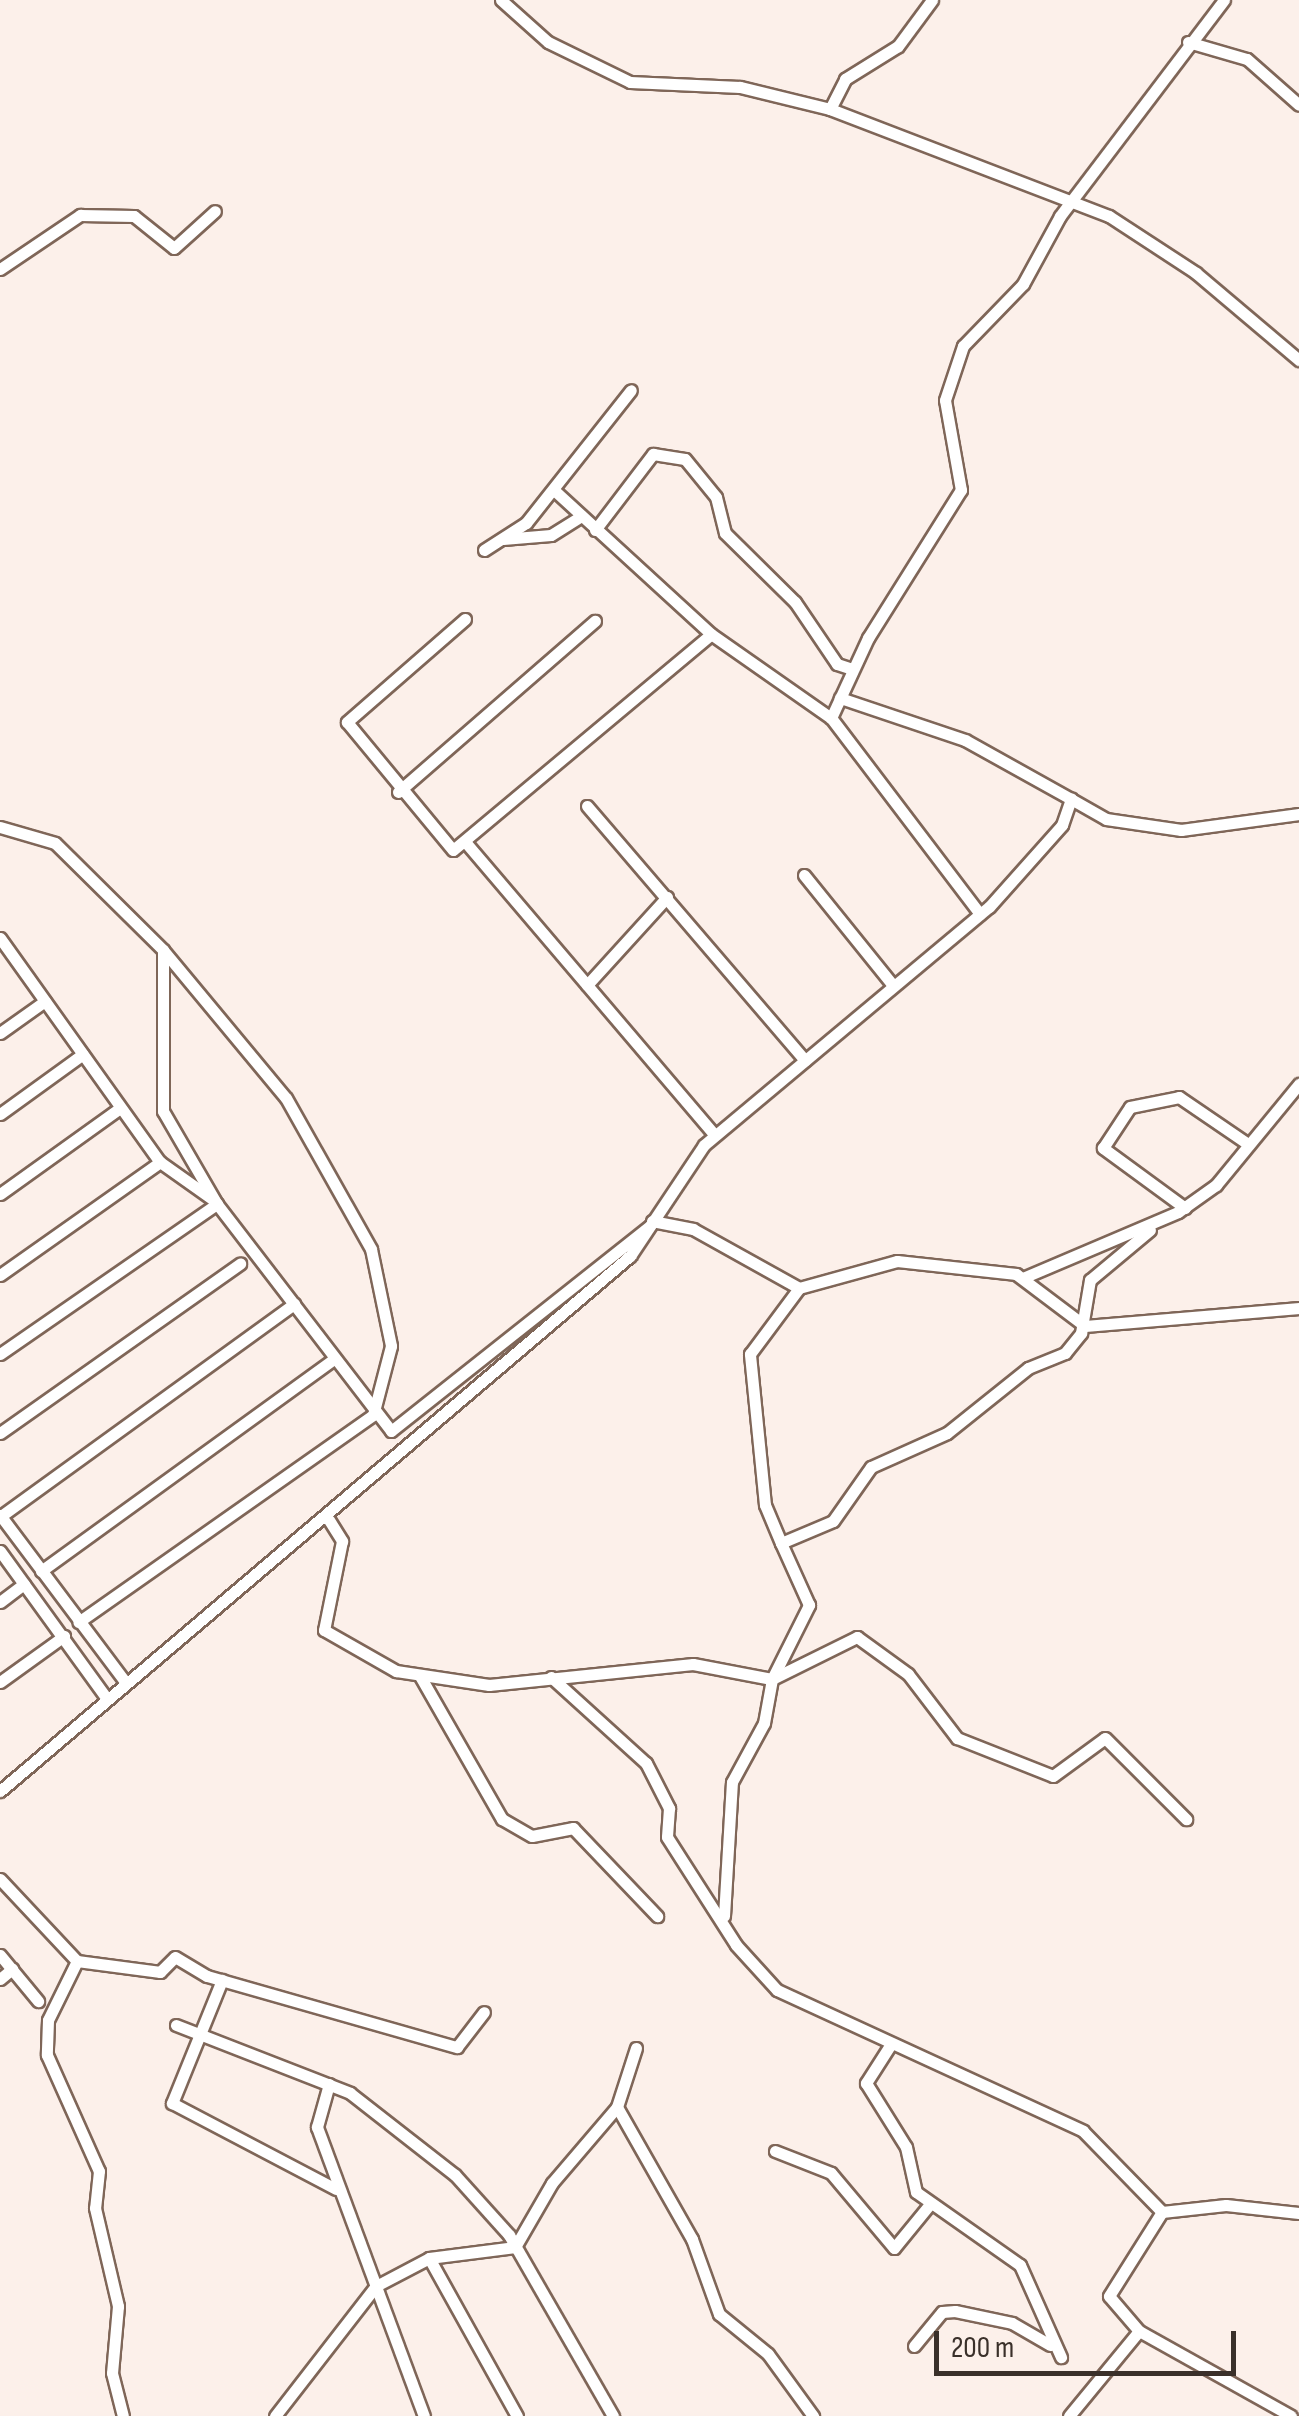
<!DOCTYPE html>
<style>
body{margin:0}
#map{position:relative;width:1299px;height:2416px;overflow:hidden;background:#fcf0ea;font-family:"Sofia Sans Condensed",sans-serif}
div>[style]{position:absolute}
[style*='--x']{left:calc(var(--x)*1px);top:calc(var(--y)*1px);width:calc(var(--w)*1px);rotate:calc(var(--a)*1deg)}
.roads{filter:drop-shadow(2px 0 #7f6658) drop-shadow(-2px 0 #7f6658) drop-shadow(0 2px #7f6658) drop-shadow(0 -2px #7f6658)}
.minor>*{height:11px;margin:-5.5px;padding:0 5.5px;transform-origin:5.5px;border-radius:5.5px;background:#fff}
span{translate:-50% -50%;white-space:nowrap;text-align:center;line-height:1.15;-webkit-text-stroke:10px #fcf0ea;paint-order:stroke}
.scale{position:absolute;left:934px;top:2331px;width:302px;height:45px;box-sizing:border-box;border:5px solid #3a302a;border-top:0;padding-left:12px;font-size:30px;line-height:35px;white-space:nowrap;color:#3a302a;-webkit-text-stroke:8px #fcf0ea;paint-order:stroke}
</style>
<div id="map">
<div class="roads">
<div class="minor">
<i style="--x:501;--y:0;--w:63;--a:41.8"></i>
<i style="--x:548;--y:42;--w:91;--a:26"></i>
<i style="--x:630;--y:82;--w:110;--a:2.6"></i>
<i style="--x:740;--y:87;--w:93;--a:13.7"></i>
<i style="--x:830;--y:109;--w:299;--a:21"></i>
<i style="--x:1109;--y:216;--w:104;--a:33.2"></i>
<i style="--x:1196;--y:273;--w:135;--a:40.2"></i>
<i style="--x:1188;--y:42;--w:61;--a:16.1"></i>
<i style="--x:1247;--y:59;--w:69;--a:41.5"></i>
<i style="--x:830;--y:109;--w:34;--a:-63"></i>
<i style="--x:845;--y:79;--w:62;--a:-31.9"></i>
<i style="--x:898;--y:46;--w:57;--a:-53.5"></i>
<i style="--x:0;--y:269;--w:97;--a:-34"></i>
<i style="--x:80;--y:215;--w:54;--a:1.1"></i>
<i style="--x:134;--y:216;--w:51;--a:38.7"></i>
<i style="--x:174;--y:248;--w:55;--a:-42.1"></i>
<i style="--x:555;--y:491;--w:212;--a:42.5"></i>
<i style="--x:711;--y:634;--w:146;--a:35"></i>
<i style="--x:595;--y:530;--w:96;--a:-52.7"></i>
<i style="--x:653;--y:454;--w:32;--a:9"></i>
<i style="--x:685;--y:459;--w:49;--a:50.8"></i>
<i style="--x:716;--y:497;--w:37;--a:76"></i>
<i style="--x:725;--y:533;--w:98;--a:44.6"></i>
<i style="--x:795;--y:602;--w:75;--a:55.9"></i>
<i style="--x:837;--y:664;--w:16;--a:18"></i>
<i style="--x:503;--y:539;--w:48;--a:-4.8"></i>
<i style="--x:551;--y:535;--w:36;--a:-32"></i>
<i style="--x:484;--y:550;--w:50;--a:-32.7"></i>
<i style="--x:526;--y:523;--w:169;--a:-51.7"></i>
<i style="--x:465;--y:619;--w:157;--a:138.9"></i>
<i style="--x:347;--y:722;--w:166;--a:50.4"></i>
<i style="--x:453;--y:850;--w:336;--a:-39.9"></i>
<i style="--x:398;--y:792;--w:261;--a:-41"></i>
<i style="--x:1071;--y:799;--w:40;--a:29.7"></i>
<i style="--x:1106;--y:819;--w:76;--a:8.3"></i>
<i style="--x:1181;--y:830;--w:119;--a:-7.7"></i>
<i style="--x:587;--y:806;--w:335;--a:49.4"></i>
<i style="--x:0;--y:827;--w:57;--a:16.2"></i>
<i style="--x:55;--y:843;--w:152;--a:44.7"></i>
<i style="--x:163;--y:950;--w:192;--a:50.3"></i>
<i style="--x:286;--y:1098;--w:173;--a:60.6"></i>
<i style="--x:371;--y:1249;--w:99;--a:78.3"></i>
<i style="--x:391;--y:1346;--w:71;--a:104.6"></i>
<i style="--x:373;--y:1415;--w:360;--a:144.9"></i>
<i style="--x:467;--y:844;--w:382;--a:49.6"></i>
<i style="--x:804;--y:875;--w:139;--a:51.1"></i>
<i style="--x:980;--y:914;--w:246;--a:-127.2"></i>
<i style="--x:831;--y:718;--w:88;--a:-65.2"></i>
<i style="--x:868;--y:638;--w:175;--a:-57.9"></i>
<i style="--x:961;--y:490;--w:91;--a:-100.1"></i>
<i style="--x:945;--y:400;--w:57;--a:-71.6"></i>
<i style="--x:963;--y:346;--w:86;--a:-45.9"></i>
<i style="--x:1023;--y:284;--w:77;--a:-61.4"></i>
<i style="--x:1060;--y:216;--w:271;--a:-52.8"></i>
<i style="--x:0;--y:938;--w:275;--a:54.5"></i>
<i style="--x:160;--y:1162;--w:67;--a:35.3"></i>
<i style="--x:163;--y:950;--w:161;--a:90"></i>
<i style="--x:163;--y:1111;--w:108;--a:59.9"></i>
<i style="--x:217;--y:1204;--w:286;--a:52.5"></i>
<i style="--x:391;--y:1431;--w:330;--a:-38.4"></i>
<i style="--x:587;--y:985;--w:119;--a:-47.7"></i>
<i style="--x:0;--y:1033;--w:55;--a:-35.4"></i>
<i style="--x:0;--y:1114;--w:102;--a:-35.9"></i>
<i style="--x:0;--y:1194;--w:148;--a:-35.6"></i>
<i style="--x:1185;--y:1208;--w:102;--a:-143.8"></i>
<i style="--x:1103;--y:1148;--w:49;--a:-56.6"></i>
<i style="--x:1130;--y:1107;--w:50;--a:-11.5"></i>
<i style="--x:1179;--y:1097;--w:83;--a:34.3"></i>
<i style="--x:652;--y:1221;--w:42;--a:11"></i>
<i style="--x:693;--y:1229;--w:121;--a:29.1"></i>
<i style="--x:799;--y:1288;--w:102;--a:-15.4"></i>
<i style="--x:897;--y:1261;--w:120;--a:6.2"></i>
<i style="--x:1016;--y:1274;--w:86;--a:37"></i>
<i style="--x:1085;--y:1326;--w:215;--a:-4.8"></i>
<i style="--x:0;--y:1275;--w:196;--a:-35.2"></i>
<i style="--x:1025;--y:1277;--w:166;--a:-23"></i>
<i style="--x:1178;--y:1212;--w:47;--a:-35.4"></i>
<i style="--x:1216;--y:1185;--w:131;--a:-50.6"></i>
<i style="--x:0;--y:1354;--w:264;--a:-34.7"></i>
<i style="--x:0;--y:1433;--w:294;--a:-35.2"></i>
<i style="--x:0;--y:1515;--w:210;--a:53.1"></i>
<i style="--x:1;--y:1516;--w:362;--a:-35.9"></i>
<i style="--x:329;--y:1520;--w:25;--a:58"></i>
<i style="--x:342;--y:1541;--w:91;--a:101.4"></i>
<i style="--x:324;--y:1630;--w:83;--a:29.7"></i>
<i style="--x:396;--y:1671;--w:94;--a:8.6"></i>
<i style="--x:489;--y:1685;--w:205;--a:-5.9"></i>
<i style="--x:693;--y:1664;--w:80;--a:10.8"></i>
<i style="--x:772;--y:1679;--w:83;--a:-63.4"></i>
<i style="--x:809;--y:1605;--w:68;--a:-114.3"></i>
<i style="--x:781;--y:1543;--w:56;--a:-22.9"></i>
<i style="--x:833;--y:1521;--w:66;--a:-54.9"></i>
<i style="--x:871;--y:1467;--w:83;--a:-24.1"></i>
<i style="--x:947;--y:1433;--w:104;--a:-38.7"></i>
<i style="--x:1028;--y:1368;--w:40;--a:-22"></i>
<i style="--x:1065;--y:1353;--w:26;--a:-51"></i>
<i style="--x:1081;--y:1333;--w:54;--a:-80.4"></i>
<i style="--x:1090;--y:1280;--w:78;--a:-39.8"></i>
<i style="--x:781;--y:1543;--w:41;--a:-112.8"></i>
<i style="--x:765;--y:1505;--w:152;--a:-95.7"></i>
<i style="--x:750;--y:1354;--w:82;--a:-53.4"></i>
<i style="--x:0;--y:1551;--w:183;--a:54.1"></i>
<i style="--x:41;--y:1571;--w:360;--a:-35.9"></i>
<i style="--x:0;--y:1602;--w:30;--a:-37"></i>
<i style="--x:420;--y:1676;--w:165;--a:60.2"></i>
<i style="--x:502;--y:1819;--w:34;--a:30"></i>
<i style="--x:532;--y:1836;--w:42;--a:-11"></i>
<i style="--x:573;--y:1828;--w:122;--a:46.3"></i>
<i style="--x:551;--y:1677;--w:128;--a:42.2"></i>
<i style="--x:646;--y:1763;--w:51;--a:62.9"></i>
<i style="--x:669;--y:1808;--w:29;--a:94"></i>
<i style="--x:667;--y:1837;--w:128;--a:57.4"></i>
<i style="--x:736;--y:1945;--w:61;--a:47.7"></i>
<i style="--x:777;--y:1990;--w:337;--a:24.7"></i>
<i style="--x:1083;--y:2131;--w:113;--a:45.7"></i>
<i style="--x:1162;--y:2212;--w:64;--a:-6.2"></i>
<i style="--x:1226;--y:2205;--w:73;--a:6.3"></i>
<i style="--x:0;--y:1682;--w:79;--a:-35.7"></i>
<i style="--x:0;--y:1791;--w:827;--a:-40.34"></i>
<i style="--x:630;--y:1256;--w:133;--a:-56.3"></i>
<i style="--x:704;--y:1145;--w:371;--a:-39.9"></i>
<i style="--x:989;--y:907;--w:110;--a:-48.3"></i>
<i style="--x:1062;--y:825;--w:28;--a:-71"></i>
<i style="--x:1071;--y:799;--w:121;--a:-150.9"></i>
<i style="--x:965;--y:740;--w:132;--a:-161.4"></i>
<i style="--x:0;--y:1879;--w:112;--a:46.8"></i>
<i style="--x:77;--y:1961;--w:66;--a:116.2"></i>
<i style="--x:48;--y:2020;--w:35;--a:92"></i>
<i style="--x:47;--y:2055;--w:127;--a:65.9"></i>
<i style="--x:99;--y:2171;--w:37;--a:96"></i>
<i style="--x:95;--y:2208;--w:101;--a:76.8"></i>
<i style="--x:118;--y:2306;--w:67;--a:95.1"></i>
<i style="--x:112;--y:2373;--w:44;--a:75.7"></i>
<i style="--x:724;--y:1916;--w:134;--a:-86.6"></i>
<i style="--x:732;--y:1782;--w:67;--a:-61.5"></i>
<i style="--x:764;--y:1723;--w:45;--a:-79.7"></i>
<i style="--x:772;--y:1679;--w:95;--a:-26.3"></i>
<i style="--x:857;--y:1637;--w:63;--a:36"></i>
<i style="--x:908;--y:1674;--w:81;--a:52.6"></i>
<i style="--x:957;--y:1738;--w:103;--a:21.6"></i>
<i style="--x:1053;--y:1776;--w:64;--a:-36.2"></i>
<i style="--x:1105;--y:1738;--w:115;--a:45"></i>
<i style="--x:0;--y:1955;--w:60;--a:50.4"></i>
<i style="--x:77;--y:1961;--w:84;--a:7.5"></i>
<i style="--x:160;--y:1972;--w:21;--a:-45"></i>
<i style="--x:175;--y:1957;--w:37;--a:31"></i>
<i style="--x:207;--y:1976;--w:260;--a:15.9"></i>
<i style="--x:457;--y:2047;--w:44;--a:-52.4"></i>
<i style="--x:0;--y:1979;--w:16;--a:-40"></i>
<i style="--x:222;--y:1980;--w:133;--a:112.1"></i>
<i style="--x:172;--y:2103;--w:185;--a:27.7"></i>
<i style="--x:176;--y:2025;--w:187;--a:21.3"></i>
<i style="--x:350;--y:2093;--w:133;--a:38"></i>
<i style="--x:455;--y:2175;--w:81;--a:48"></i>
<i style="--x:509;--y:2235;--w:209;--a:60.1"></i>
<i style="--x:889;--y:2047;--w:43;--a:122.6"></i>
<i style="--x:866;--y:2083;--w:75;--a:58"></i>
<i style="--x:906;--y:2147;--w:46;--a:77.5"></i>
<i style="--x:916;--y:2192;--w:127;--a:35.1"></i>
<i style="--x:1020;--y:2265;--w:101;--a:66"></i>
<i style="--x:636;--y:2048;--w:62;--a:107.9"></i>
<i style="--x:617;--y:2107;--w:152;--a:60.4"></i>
<i style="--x:692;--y:2239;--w:80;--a:70.2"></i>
<i style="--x:719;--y:2314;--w:63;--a:39.2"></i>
<i style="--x:768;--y:2354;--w:77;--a:54"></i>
<i style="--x:329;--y:2084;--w:45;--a:105.6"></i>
<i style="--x:317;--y:2127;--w:308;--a:69.7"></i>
<i style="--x:775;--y:2151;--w:60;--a:21.4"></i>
<i style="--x:831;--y:2173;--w:98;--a:50"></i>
<i style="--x:894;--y:2248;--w:57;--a:-50.7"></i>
<i style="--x:429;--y:2258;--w:181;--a:60.9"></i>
<i style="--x:1139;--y:2331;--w:46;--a:-130.6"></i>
<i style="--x:1109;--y:2296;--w:99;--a:-57.8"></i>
<i style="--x:914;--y:2346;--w:44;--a:-50.5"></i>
<i style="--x:942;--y:2312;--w:13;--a:-4"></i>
<i style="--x:955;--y:2311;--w:58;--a:11.9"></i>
<i style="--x:1012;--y:2323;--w:44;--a:30.1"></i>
<i style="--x:275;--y:2416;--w:165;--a:-52.2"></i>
<i style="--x:376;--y:2286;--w:60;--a:-27.8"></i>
<i style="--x:429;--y:2258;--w:87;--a:-7.3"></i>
<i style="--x:515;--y:2247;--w:74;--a:-60"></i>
<i style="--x:552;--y:2183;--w:100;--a:-49.5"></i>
<i style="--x:1069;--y:2416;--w:110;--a:-50.5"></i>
<i style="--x:1139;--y:2331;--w:174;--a:29.2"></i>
</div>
</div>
<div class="scale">200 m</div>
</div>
